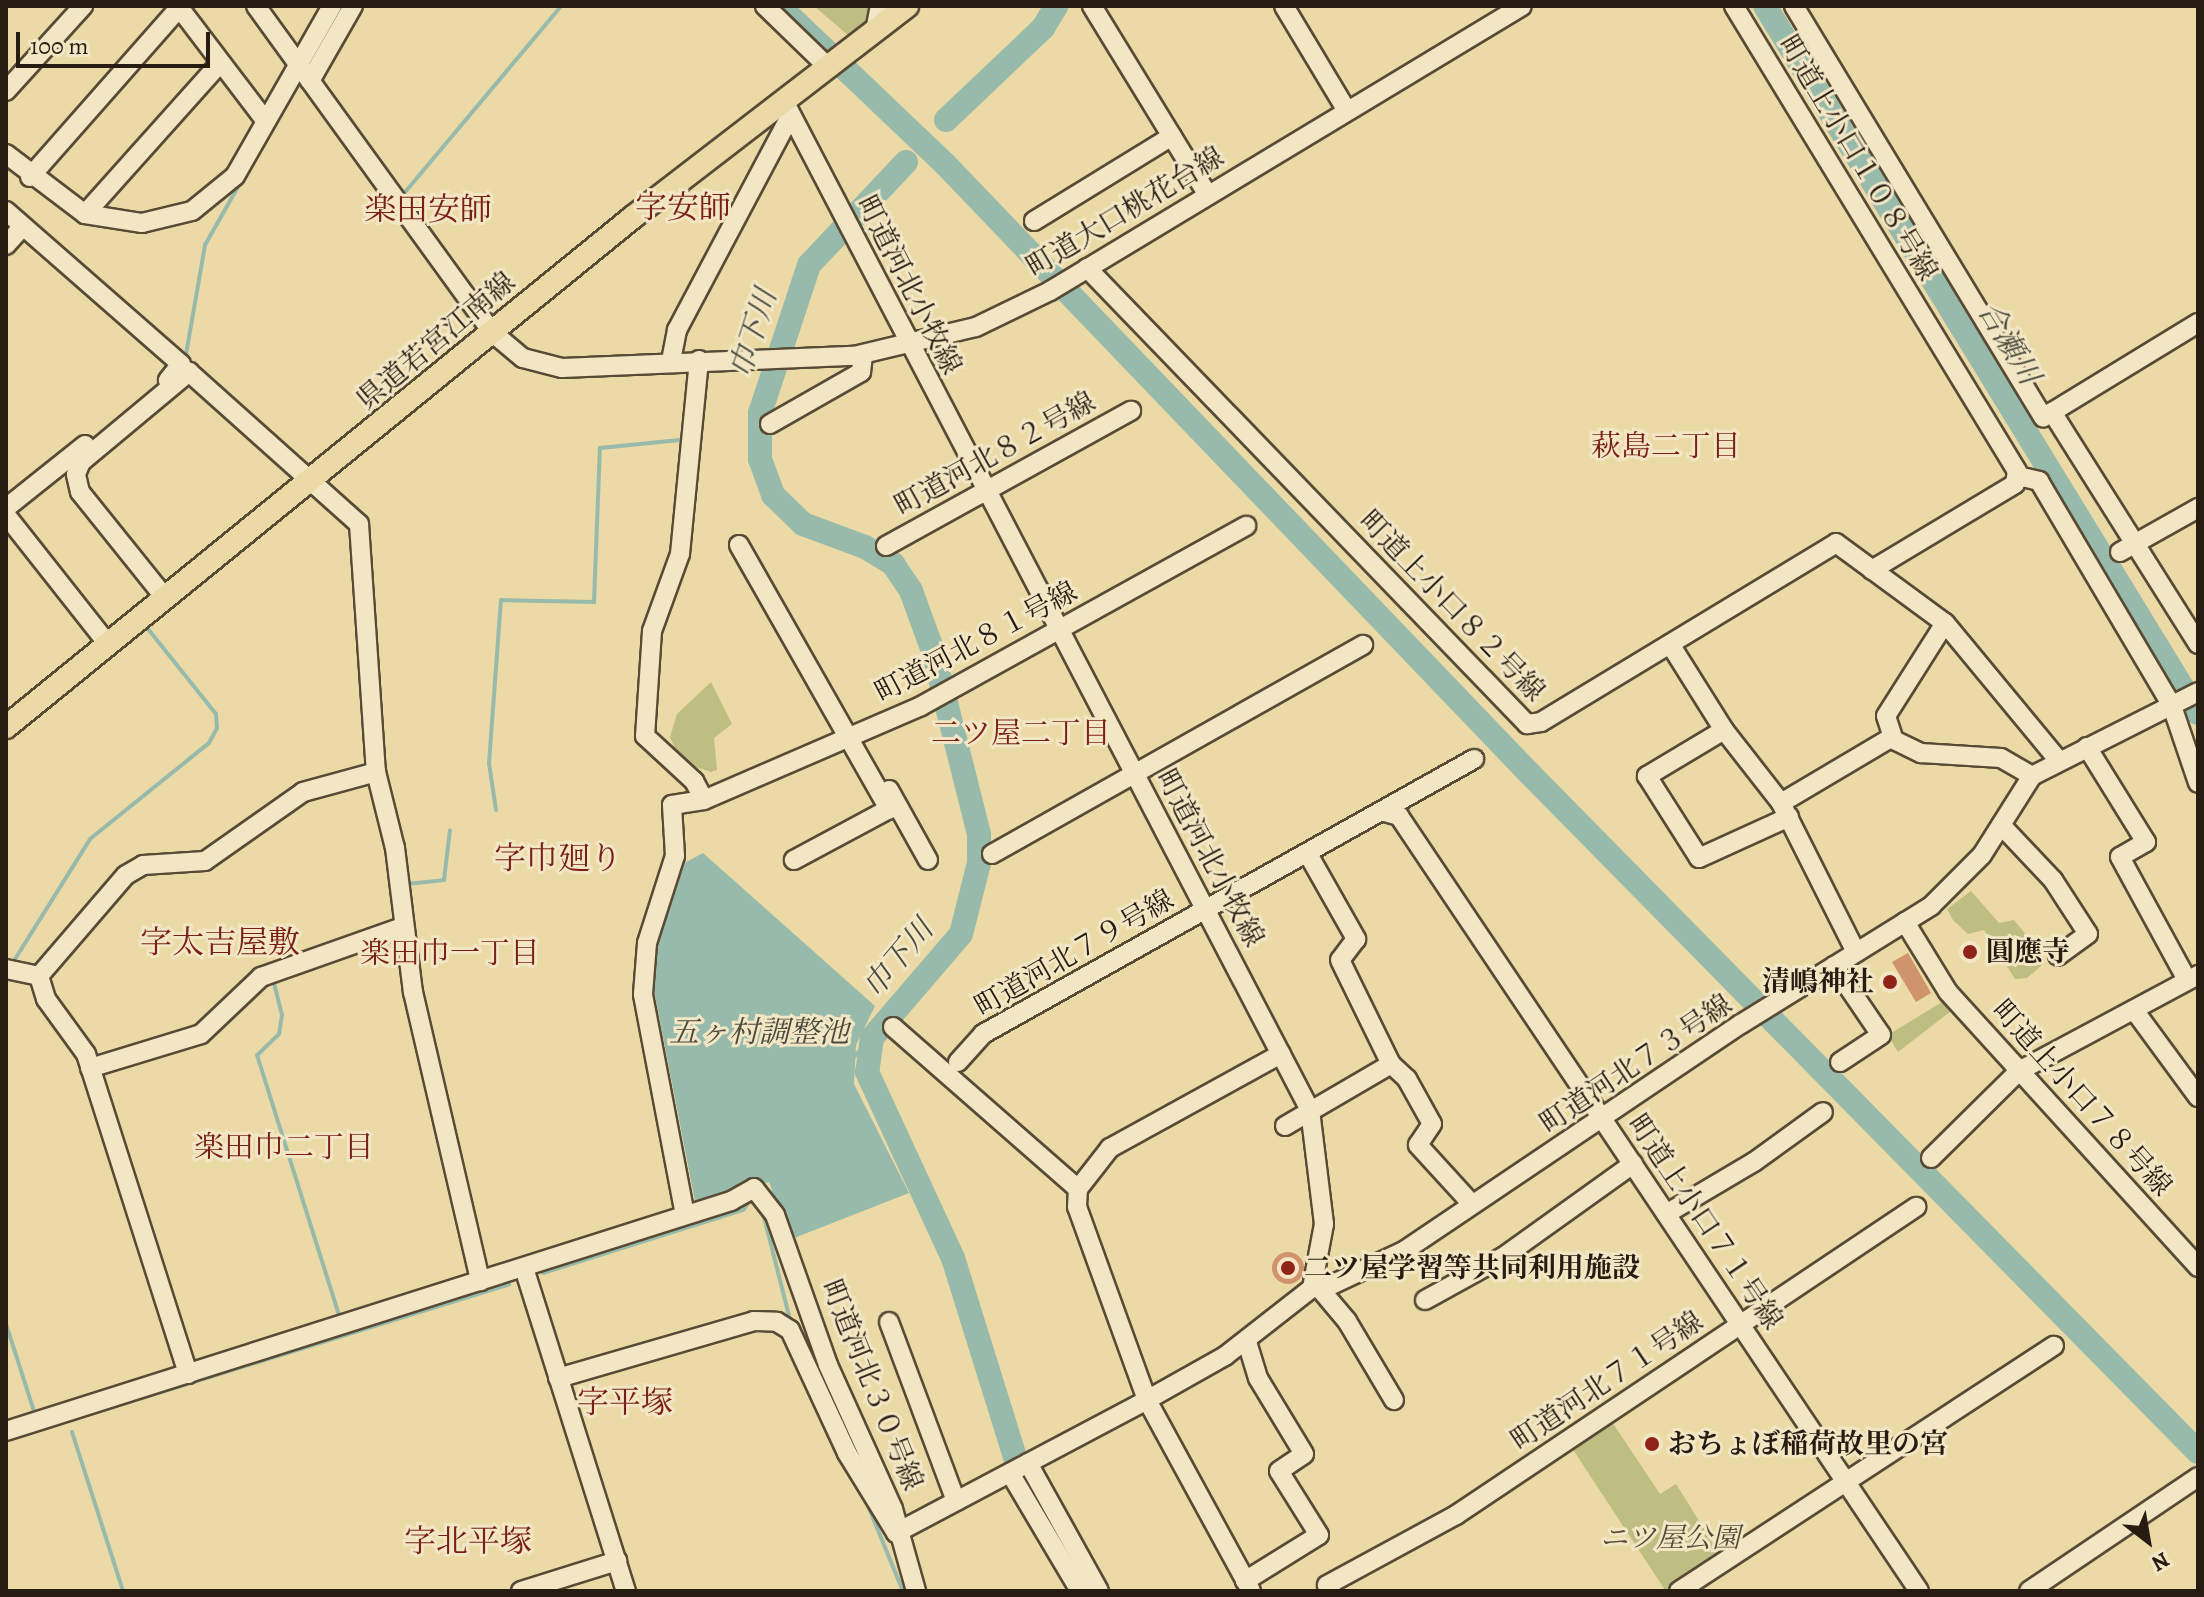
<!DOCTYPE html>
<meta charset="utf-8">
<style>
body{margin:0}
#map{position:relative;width:2204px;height:1597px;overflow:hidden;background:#ebd9a6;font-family:Alegreya,"Noto Serif JP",serif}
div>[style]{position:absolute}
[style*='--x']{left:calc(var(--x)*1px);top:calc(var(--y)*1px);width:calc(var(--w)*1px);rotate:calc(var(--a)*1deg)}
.green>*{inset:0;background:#bebd82}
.water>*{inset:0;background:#98baab}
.stream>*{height:4px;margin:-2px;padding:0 2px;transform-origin:2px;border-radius:2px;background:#98baab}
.river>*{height:24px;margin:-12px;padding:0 12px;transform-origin:12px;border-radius:12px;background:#98baab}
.building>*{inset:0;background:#d0946c}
.round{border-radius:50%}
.roads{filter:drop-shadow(2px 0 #584b36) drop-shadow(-2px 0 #584b36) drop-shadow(0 2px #584b36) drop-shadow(0 -2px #584b36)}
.minor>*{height:18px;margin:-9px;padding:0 9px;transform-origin:9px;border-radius:9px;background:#f2e6c5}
.major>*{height:22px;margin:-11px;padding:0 11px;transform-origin:11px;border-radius:11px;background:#ebd9a6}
.dots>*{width:22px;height:22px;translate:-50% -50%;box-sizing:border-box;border:4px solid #f2e6c5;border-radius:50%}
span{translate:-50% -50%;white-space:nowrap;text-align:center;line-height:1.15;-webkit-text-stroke:6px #f2e6c5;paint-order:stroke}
.street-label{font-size:28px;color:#271c11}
.poi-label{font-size:28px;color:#271c11;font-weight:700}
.left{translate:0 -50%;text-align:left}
.right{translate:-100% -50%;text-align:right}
.park-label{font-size:28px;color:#544c33;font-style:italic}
.water-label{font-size:30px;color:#494b3f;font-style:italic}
.neighbourhood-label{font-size:30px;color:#7a1f14}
.quarter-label{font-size:32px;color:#7a1f14}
.frame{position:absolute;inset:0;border:8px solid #271c11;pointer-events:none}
.north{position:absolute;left:2108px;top:1501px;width:80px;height:80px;-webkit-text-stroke:6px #f2e6c5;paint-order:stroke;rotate:149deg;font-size:22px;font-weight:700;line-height:32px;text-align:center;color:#271c11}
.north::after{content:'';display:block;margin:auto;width:28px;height:36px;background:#271c11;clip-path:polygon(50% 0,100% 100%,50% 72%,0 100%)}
.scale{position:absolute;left:16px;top:32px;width:194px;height:36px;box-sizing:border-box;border:4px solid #271c11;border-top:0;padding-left:10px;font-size:24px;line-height:28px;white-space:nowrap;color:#271c11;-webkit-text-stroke:6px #f2e6c5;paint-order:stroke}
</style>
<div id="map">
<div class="green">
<i style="clip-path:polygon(814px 6px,872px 6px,867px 25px,849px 36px)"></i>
<i style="clip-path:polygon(711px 682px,732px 724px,714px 738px,717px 770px,711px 772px,681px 762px,670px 737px,677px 714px)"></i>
<i style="clip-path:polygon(1971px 891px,1999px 923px,2014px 920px,2036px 947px,2043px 964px,2027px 978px,2015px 979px,1984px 930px,1968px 934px,1953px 920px,1947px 909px)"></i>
<i style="clip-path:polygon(1942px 1002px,1951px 1011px,1898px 1052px,1888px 1035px)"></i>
<i style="clip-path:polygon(1610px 1419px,1660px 1494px,1676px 1484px,1720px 1554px,1665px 1590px,1570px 1445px)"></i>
</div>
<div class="water">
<i style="clip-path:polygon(703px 853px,875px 1006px,856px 1045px,854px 1084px,909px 1193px,789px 1240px,769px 1182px,695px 1201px,648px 960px,677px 867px)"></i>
</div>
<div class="stream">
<i style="--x:281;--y:114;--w:39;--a:-60"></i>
<i style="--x:401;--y:197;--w:249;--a:-50"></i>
<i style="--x:185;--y:360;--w:117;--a:-80.1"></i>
<i style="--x:205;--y:245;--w:75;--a:-60.4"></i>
<i style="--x:496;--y:810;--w:48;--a:-98.5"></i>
<i style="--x:489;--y:763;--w:163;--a:-85.8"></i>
<i style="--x:501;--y:600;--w:93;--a:1.2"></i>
<i style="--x:594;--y:602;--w:154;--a:-87.8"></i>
<i style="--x:600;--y:448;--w:80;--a:-5.7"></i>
<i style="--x:407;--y:884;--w:37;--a:-6"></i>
<i style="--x:444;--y:880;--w:50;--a:-83.2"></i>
<i style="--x:12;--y:964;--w:147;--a:-58"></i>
<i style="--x:90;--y:839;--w:153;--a:-38.9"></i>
<i style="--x:209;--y:743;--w:17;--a:-62"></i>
<i style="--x:217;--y:728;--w:14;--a:-94"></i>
<i style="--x:216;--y:714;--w:107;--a:-128.6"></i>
<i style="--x:273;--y:979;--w:37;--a:76"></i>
<i style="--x:282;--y:1015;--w:19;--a:99"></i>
<i style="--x:279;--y:1034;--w:30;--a:136"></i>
<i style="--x:257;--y:1055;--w:273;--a:72.5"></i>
<i style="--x:853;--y:1058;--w:28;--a:-46"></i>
<i style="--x:763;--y:1213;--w:114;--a:75.8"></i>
<i style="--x:543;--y:1273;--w:210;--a:-17.5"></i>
<i style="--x:743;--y:1210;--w:15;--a:-53"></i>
<i style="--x:6;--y:1324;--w:91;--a:72.2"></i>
<i style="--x:87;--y:1415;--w:442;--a:-17.2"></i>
<i style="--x:72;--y:1432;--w:167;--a:72.2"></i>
<i style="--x:866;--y:1501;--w:97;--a:67.7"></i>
</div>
<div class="river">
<i style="--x:779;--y:6;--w:229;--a:43.6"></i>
<i style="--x:945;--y:164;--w:845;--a:46.2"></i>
<i style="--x:1530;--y:774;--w:952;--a:45.43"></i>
<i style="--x:1765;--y:6;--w:829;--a:58.51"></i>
<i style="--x:946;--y:120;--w:134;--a:-43.5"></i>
<i style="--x:1043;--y:28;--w:26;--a:-59"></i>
<i style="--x:906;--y:162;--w:141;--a:133.3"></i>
<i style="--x:809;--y:265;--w:156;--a:108.3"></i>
<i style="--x:760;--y:413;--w:46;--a:90"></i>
<i style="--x:760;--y:459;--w:38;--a:70"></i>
<i style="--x:773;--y:495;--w:42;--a:44"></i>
<i style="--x:803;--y:524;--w:66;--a:20.4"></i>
<i style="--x:865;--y:547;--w:33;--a:31"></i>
<i style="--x:893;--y:564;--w:32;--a:56"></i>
<i style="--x:911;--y:591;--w:64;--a:69.9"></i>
<i style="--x:933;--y:651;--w:189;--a:75.9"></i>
<i style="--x:979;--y:834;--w:29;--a:90"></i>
<i style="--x:979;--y:863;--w:73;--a:104.2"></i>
<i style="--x:961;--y:934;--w:137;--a:130.6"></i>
<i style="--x:872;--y:1038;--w:34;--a:98"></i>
<i style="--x:867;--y:1072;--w:205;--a:65.2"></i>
<i style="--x:953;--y:1258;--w:216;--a:72.7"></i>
<i style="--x:1017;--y:1464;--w:108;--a:60.6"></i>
</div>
<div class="building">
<i style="clip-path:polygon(1908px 953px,1931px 993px,1916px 1002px,1892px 962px)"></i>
<i class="round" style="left:1272px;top:1252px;width:32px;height:32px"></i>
</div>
<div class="roads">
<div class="minor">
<i style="--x:178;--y:6;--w:143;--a:52.7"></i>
<i style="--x:256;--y:6;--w:404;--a:54.1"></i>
<i style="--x:493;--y:333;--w:39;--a:40"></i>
<i style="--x:523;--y:358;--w:40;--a:14.4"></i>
<i style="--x:562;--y:368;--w:292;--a:-2.4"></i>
<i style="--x:854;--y:356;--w:125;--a:-13.4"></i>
<i style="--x:976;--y:327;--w:82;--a:-25.9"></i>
<i style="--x:1050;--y:291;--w:551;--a:-31.12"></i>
<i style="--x:765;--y:6;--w:88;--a:44.1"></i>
<i style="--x:1092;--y:6;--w:222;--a:58.5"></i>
<i style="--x:1284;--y:6;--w:122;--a:59"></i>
<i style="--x:1734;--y:6;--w:544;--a:58.68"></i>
<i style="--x:2017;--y:471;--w:13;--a:99"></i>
<i style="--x:2015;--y:484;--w:167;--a:149"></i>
<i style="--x:1794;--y:6;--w:481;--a:58.8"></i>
<i style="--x:2043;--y:417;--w:10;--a:-29"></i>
<i style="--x:875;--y:31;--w:25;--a:-79"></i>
<i style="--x:310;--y:81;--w:86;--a:-60.2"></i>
<i style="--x:6;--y:91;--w:115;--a:-47.8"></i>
<i style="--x:784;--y:101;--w:1138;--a:62.47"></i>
<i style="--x:1310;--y:1110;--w:115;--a:83"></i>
<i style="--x:1324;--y:1224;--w:65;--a:100.6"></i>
<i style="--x:1312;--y:1288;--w:110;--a:142"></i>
<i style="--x:1225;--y:1356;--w:90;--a:150.6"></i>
<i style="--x:1147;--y:1400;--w:217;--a:61.4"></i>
<i style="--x:6;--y:154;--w:99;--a:37.2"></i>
<i style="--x:85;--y:214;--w:58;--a:9"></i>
<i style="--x:142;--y:223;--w:51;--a:-13.5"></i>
<i style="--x:192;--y:211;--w:55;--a:-39.1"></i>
<i style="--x:235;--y:176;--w:196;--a:-60.3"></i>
<i style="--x:30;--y:177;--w:225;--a:-48.6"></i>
<i style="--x:6;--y:211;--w:232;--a:41.2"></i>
<i style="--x:181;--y:364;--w:21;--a:129"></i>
<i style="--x:85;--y:214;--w:201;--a:-48.2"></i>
<i style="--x:1034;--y:221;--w:162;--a:-31.6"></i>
<i style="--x:6;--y:245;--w:25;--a:-48"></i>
<i style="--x:1087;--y:268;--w:634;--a:46.02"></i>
<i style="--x:1527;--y:724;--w:14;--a:-8"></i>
<i style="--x:1541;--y:722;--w:345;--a:-31.2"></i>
<i style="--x:1836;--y:543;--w:135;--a:36.3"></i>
<i style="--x:1945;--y:623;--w:179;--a:50.4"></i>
<i style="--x:2198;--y:323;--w:171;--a:148.6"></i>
<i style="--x:2052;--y:412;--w:274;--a:57.8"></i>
<i style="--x:699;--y:360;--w:195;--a:95.6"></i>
<i style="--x:680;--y:554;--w:82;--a:110"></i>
<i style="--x:652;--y:631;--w:105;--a:93.8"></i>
<i style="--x:645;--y:736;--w:67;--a:42.6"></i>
<i style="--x:694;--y:781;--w:21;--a:62"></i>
<i style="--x:671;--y:361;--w:32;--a:-79"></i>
<i style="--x:677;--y:330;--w:243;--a:-62.1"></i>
<i style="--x:770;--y:424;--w:105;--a:-29.7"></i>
<i style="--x:861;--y:372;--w:17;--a:-83"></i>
<i style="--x:2018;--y:476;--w:22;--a:13"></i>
<i style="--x:2039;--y:481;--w:261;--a:59.4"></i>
<i style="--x:2172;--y:706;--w:81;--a:71.3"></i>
<i style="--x:6;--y:508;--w:101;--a:-38.6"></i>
<i style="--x:6;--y:515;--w:164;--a:51.7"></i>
<i style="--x:739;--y:545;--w:304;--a:60.4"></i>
<i style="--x:889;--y:809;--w:108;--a:151.8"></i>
<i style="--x:886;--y:546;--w:280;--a:-28.9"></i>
<i style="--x:2120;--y:552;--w:90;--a:-29.4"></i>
<i style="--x:166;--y:599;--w:137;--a:-128.8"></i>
<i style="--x:80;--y:492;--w:18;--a:-103"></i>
<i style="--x:76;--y:474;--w:13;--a:-67"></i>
<i style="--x:81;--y:462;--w:141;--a:-39.8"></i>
<i style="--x:189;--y:372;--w:228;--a:41.8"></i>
<i style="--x:359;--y:524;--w:249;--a:86.1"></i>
<i style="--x:376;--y:772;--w:78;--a:76"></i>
<i style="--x:395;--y:848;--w:145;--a:82.9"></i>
<i style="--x:413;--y:992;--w:297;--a:76.9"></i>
<i style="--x:1945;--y:623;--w:110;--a:122.4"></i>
<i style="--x:1886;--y:716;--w:25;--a:72"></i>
<i style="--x:1894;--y:740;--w:30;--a:26"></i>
<i style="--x:1921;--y:753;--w:80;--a:3.6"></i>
<i style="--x:2001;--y:758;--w:36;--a:30"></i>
<i style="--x:1670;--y:644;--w:102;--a:57.9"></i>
<i style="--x:1724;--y:730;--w:93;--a:52"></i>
<i style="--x:1781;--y:803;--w:167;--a:63.3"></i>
<i style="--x:1724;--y:730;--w:90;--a:149.1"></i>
<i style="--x:1647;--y:776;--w:97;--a:57.6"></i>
<i style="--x:1699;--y:858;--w:99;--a:-24.5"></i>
<i style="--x:2087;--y:747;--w:112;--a:58.2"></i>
<i style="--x:2146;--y:842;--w:30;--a:150"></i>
<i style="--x:2120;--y:857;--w:140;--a:61.4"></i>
<i style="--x:889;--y:790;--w:80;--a:60.9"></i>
<i style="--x:1781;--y:803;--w:129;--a:-30.7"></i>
<i style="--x:1385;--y:812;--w:15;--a:16"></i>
<i style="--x:1399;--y:816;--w:933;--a:56.14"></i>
<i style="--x:2001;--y:825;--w:76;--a:46.6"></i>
<i style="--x:2053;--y:880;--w:64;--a:57.1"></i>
<i style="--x:2088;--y:934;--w:37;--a:144"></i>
<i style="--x:992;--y:854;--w:426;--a:-29.4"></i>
<i style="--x:1308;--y:854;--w:98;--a:60.5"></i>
<i style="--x:1356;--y:939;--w:26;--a:127"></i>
<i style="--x:1340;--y:960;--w:116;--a:63.9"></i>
<i style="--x:1391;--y:1064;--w:22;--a:43"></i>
<i style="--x:1407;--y:1079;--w:51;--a:60.9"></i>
<i style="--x:1432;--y:1124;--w:25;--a:124"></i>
<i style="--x:1418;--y:1145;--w:79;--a:47.6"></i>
<i style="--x:1905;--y:922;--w:82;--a:58.4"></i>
<i style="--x:1948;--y:992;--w:372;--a:47.7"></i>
<i style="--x:1834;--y:966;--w:83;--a:55.7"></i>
<i style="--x:1881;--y:1035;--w:49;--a:146.6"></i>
<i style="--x:6;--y:969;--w:34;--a:12"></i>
<i style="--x:39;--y:976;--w:24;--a:73"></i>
<i style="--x:46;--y:999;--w:68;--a:54"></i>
<i style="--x:86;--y:1054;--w:336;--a:72.3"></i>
<i style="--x:39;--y:976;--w:133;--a:-49.3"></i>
<i style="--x:126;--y:875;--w:20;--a:-30"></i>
<i style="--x:143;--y:865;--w:62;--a:-3.7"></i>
<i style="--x:205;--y:861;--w:120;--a:-35.1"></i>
<i style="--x:303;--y:792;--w:76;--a:-15.3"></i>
<i style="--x:2134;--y:1010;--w:108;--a:53.7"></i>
<i style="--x:893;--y:1027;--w:246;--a:41.2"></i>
<i style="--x:958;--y:1062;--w:38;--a:-48"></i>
<i style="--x:983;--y:1034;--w:563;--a:-29.25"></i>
<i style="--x:90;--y:1068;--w:116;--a:-17"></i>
<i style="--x:201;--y:1034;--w:83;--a:-43.5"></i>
<i style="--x:261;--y:977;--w:150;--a:-19.5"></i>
<i style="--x:1285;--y:1126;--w:123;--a:-30.3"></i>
<i style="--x:1931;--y:1158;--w:124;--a:-44.7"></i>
<i style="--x:2019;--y:1071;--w:203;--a:-28.2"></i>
<i style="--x:1666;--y:1214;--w:102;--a:-30.6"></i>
<i style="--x:1754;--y:1162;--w:85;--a:-35.9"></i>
<i style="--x:685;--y:1215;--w:225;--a:-100.8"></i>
<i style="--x:643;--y:994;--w:51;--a:-85.5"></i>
<i style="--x:647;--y:943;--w:91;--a:-72.2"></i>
<i style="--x:675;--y:856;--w:51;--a:-93.4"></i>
<i style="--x:672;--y:805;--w:32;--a:-9"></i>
<i style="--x:704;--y:800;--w:236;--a:-23.4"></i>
<i style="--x:921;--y:706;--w:372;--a:-29"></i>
<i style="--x:524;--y:1268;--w:339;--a:72.5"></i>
<i style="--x:1312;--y:1288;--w:15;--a:-4"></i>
<i style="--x:1327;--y:1287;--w:85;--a:-25.1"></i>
<i style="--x:1404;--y:1251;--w:406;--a:-34"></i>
<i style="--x:1741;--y:1024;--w:224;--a:-31.8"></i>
<i style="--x:1931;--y:906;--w:72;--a:-45"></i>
<i style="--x:1982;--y:855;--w:93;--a:-57.7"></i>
<i style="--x:2032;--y:776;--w:186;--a:-26.8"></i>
<i style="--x:1320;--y:1289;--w:42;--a:49.8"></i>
<i style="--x:1347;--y:1321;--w:92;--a:59.3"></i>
<i style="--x:1425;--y:1300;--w:89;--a:-28.9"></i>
<i style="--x:1503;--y:1257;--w:160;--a:-35.6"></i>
<i style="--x:889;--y:1322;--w:191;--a:69.5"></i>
<i style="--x:558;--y:1378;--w:204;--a:-16.2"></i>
<i style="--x:754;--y:1321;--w:23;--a:2"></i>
<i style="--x:777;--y:1322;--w:15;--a:32"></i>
<i style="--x:790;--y:1330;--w:136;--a:65.1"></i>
<i style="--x:847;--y:1453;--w:94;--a:58.5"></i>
<i style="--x:896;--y:1533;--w:284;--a:-27.9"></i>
<i style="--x:1147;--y:1400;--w:205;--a:-109.9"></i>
<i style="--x:1077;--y:1207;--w:18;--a:-87"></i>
<i style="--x:1078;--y:1189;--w:52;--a:-52"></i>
<i style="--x:1110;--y:1148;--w:195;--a:-28.8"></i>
<i style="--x:6;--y:1431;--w:761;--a:-17.6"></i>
<i style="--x:731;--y:1201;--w:26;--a:-29"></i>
<i style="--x:754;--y:1188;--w:34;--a:52"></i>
<i style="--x:775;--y:1215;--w:159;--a:70.5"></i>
<i style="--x:828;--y:1365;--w:158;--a:65.7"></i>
<i style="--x:893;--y:1509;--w:85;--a:74.3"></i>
<i style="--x:1028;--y:1463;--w:146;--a:61"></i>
<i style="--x:1010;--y:1473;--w:137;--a:59.3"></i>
<i style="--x:1245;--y:1581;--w:87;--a:-31.9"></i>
<i style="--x:1319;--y:1535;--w:75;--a:-122"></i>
<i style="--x:1279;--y:1471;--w:30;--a:-34"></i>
<i style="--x:1304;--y:1454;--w:89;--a:-121.2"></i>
<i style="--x:1258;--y:1378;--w:39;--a:-107"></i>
<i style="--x:521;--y:1591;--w:101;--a:-17.4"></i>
<i style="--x:1331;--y:1591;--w:7;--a:-124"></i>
<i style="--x:1327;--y:1585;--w:147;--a:-28.5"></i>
<i style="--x:1456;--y:1515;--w:554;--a:-33.8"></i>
<i style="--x:1679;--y:1591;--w:448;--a:-33.2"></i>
<i style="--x:2029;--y:1591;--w:204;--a:-34"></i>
</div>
<div class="major">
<i style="--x:6;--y:727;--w:808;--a:-39.12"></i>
<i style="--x:633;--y:217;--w:346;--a:-37.6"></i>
</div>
</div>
<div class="dots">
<i style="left:1970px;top:952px;background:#8f2418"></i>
<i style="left:1890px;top:982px;background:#8f2418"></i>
<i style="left:1288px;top:1268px;background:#8f2418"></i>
<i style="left:1652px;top:1444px;background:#8f2418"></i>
</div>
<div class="street-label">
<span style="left:1858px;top:158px;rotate:59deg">町道上小口１０８号線</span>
<span style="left:1125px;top:212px;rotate:-31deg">町道大口桃花台線</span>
<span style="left:909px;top:285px;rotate:63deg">町道河北小牧線</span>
<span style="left:436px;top:341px;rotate:-40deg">県道若宮江南線</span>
<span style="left:995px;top:454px;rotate:-29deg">町道河北８２号線</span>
<span style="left:1452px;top:606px;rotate:46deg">町道上小口８２号線</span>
<span style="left:976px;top:642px;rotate:-28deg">町道河北８１号線</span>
<span style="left:1210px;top:858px;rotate:62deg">町道河北小牧線</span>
<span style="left:1074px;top:953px;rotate:-30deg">町道河北７９号線</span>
<span style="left:1636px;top:1064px;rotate:-34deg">町道河北７３号線</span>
<span style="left:2082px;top:1098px;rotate:48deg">町道上小口７８号線</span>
<span style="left:1705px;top:1222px;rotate:56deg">町道上小口７１号線</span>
<span style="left:1607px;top:1381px;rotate:-34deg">町道河北７１号線</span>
<span style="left:872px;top:1385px;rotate:68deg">町道河北３０号線</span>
</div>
<div class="poi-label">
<span class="left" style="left:1986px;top:952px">圓應寺</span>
<span class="right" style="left:1874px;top:982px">清嶋神社</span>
<span class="left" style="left:1304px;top:1268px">二ツ屋学習等共同利用施設</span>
<span class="left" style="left:1668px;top:1444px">おちょぼ稲荷故里の宮</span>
</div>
<div class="park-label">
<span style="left:1670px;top:1538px">ニツ屋公園</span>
</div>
<div class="water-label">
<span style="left:753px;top:333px;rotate:-72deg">巾下川</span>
<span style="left:2009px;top:343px;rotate:59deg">合瀬川</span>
<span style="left:898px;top:958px;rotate:-50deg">巾下川</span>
<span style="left:759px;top:1032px">五ヶ村調整池</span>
</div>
<div class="neighbourhood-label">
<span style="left:1666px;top:446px">萩島二丁目</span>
<span style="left:1021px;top:733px">二ツ屋二丁目</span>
<span style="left:450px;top:953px">楽田巾一丁目</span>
<span style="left:284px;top:1147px">楽田巾二丁目</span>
</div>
<div class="quarter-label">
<span style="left:683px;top:207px">字安師</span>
<span style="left:428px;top:209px">楽田安師</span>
<span style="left:558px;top:858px">字巾廻り</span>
<span style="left:220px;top:942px">字太吉屋敷</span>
<span style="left:625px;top:1402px">字平塚</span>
<span style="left:468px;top:1541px">字北平塚</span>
</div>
<div class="frame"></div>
<div class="north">N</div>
<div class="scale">100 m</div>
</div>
